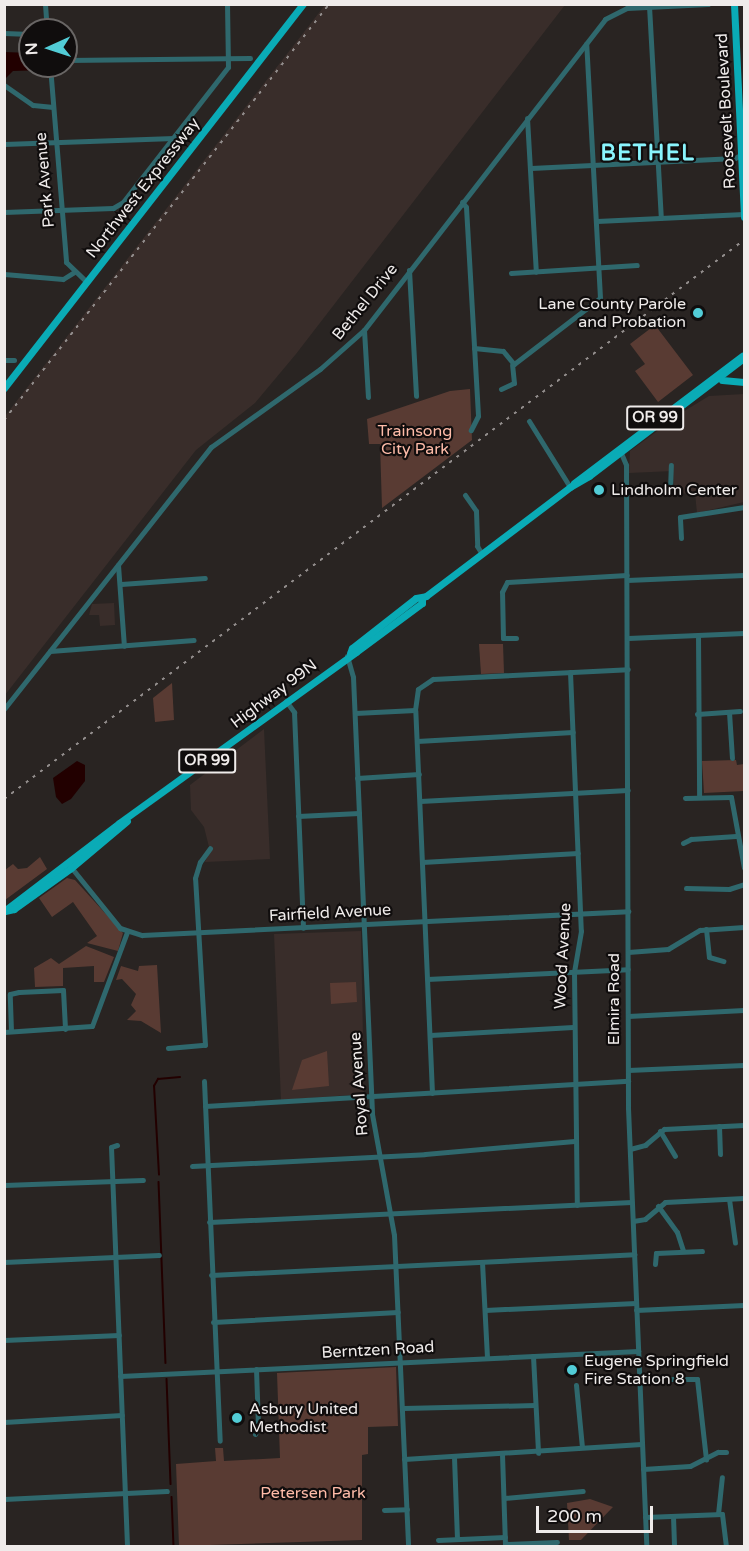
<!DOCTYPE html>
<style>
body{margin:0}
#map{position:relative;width:749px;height:1551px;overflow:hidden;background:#292422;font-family:"Varela Round",sans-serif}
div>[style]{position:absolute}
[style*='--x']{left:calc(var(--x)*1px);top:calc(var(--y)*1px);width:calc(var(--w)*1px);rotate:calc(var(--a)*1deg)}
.built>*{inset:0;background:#392d2a}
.green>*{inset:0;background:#593b33}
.water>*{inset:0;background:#200}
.stream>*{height:1.5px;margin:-0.75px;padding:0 0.75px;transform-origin:0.75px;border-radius:0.75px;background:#200}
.minor>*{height:5px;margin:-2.5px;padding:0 2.5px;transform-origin:2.5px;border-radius:2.5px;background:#2f686d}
.major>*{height:7px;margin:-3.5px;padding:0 3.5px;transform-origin:3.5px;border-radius:3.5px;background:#0aabb6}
.rail>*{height:1.5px;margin-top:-0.75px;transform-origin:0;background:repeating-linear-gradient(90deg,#938e8d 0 3px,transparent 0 9px)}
.dots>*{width:16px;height:16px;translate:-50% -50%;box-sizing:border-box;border:3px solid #100d0d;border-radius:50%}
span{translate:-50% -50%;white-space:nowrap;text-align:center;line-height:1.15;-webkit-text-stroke:4.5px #100d0d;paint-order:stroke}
.shield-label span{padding:2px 4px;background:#100d0d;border:2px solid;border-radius:4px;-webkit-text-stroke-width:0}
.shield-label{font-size:15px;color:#efebea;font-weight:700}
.street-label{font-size:16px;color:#efebea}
.poi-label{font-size:16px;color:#efebea}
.right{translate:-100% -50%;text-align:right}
.left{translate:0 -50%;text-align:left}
.park-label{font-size:16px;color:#febba8}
.district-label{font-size:22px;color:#89f4fd;font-weight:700;letter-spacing:1.5px}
.frame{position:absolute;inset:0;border:6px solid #efebea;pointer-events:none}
.north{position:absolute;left:18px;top:18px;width:60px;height:60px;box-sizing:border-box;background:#100d0d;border:2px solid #696665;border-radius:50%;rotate:267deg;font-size:16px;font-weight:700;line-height:24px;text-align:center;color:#efebea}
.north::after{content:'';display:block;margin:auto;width:21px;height:27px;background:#52ccd6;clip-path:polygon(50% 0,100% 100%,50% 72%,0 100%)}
.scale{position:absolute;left:536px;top:1506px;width:117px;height:27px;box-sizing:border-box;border:3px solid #efebea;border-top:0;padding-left:8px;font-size:18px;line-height:21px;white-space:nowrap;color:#efebea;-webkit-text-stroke:4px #100d0d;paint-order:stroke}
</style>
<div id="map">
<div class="built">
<i style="clip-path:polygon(325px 5px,565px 5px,296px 354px,255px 403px,196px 450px,5px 695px,5px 416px)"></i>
<i style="clip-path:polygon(744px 394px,744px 502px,697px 513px,695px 493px,674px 494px,673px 471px,629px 473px,630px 451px,686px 410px,709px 396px)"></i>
<i style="clip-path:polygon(114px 603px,115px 625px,100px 626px,99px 615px,89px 615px,92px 604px)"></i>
<i style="clip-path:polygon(264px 729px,270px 859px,205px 862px,210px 851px,204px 827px,191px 810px,190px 785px)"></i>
<i style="clip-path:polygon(361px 931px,364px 1094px,281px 1100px,274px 934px)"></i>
</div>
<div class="green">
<i style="clip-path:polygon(655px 325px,693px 375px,658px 402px,635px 371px,645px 364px,630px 344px)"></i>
<i style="clip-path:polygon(470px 389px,472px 440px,382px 508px,380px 444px,369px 444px,367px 419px,450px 391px)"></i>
<i style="clip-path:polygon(479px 644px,503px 644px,504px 673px,481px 674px)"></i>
<i style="clip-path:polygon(172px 683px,174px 720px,155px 722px,153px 698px)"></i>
<i style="clip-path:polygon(736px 760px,737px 765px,744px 764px,744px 791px,704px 793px,702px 761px)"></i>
<i style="clip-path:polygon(40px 857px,47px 869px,5px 900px,5px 870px,13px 864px,18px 869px,27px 868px)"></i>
<i style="clip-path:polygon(67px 878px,75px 880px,123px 933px,118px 951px,87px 943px,97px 936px,73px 902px,52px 917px,39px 898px)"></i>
<i style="clip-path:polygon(86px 946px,114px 957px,104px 982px,94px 982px,94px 966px,63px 968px,63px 986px,35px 987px,34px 968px,51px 958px,59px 964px)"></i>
<i style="clip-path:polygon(157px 965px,161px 1033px,141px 1021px,127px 1020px,136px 1011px,131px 1005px,136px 994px,122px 979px,116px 980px,121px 966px,138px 971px,139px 966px)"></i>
<i style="clip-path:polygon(356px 982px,357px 1002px,331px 1004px,330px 983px)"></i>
<i style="clip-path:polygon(327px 1051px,329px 1086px,292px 1090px,302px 1060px)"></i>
<i style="clip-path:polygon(396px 1367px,398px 1426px,368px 1427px,368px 1454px,362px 1455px,362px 1540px,179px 1546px,176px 1464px,216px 1461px,215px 1448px,223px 1448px,224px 1461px,280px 1458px,277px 1373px)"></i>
<i style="clip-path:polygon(590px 1499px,613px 1507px,581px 1540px,569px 1540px,567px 1503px)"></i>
</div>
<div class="water">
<i style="clip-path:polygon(5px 52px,30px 53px,30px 66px,46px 66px,46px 70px,13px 71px,5px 79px)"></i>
<i style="clip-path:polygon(77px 761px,85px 765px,85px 781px,71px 799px,62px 804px,56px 797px,53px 778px)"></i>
</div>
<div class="stream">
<i style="--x:159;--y:1175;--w:89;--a:-93.2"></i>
<i style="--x:154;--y:1086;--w:8;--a:-60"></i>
<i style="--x:158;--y:1079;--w:22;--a:-5"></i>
<i style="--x:159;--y:1182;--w:181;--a:87.8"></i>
<i style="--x:167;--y:1379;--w:105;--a:87.8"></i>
<i style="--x:172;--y:1497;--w:49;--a:87.7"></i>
</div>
<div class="minor">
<i style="--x:45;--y:4;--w:26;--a:86"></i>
<i style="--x:649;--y:6;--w:212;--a:86.8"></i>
<i style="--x:4;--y:33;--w:26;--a:2"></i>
<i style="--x:66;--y:60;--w:184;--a:-0.6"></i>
<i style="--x:50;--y:66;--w:197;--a:85.3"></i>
<i style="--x:66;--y:262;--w:29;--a:44"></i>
<i style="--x:4;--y:85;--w:35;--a:35"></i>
<i style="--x:33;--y:105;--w:20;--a:6"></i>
<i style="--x:527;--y:118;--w:154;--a:86.7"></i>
<i style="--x:4;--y:144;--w:170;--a:-2"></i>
<i style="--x:531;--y:168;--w:204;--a:-2.8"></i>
<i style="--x:735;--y:158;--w:10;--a:-29"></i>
<i style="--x:462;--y:202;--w:6;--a:51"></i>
<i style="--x:466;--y:207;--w:209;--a:86.7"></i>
<i style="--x:478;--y:416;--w:16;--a:117"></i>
<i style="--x:4;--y:212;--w:109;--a:-2.1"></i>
<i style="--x:113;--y:208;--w:12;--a:-31"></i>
<i style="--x:123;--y:202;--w:171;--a:-52.1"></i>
<i style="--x:228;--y:67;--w:63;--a:-90.9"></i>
<i style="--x:701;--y:216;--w:43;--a:-2.7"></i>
<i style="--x:597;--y:221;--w:105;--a:-2.7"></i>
<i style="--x:409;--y:270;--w:126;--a:86.8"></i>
<i style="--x:511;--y:273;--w:126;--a:-3.6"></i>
<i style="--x:4;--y:274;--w:59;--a:4.8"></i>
<i style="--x:63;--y:279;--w:13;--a:-32"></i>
<i style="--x:364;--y:330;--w:67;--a:86.6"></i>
<i style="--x:474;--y:348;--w:29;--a:6"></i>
<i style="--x:503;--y:351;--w:17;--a:50"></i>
<i style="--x:514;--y:364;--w:108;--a:-37.5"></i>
<i style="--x:600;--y:298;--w:255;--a:-93.1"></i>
<i style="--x:4;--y:360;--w:10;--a:0"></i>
<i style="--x:501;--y:389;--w:14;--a:-25"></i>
<i style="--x:514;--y:383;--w:18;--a:-96"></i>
<i style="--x:529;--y:421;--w:78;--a:58.2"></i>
<i style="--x:621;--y:453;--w:13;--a:67"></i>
<i style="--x:626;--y:465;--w:643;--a:89.82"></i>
<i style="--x:628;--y:1108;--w:438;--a:87.6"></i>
<i style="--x:627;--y:493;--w:43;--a:-4"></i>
<i style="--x:670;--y:490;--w:25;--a:-88"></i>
<i style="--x:465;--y:495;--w:19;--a:55"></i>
<i style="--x:476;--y:511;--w:35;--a:88"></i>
<i style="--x:477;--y:546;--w:9;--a:58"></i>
<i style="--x:681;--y:538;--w:21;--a:-93"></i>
<i style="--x:680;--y:517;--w:65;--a:-8.9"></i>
<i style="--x:118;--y:565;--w:81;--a:85.8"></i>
<i style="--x:627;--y:580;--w:117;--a:-2.4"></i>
<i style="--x:121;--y:584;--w:84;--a:-4.1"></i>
<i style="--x:698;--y:635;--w:162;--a:89.6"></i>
<i style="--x:516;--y:638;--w:13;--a:180"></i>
<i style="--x:503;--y:638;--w:46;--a:-91.2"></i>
<i style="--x:502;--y:592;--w:11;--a:-63"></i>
<i style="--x:507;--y:582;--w:120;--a:-3.3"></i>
<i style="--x:628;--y:638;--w:116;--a:-2.5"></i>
<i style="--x:50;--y:651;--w:144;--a:-4.4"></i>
<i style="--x:347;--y:656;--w:22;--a:74"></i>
<i style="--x:353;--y:677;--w:437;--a:87.5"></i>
<i style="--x:372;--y:1114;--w:123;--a:79.7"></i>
<i style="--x:394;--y:1235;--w:311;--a:87.4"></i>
<i style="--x:570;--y:672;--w:259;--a:87.6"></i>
<i style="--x:581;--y:931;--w:42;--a:99.7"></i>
<i style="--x:574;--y:972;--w:233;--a:89.3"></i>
<i style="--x:286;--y:701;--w:14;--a:54"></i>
<i style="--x:294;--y:712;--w:216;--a:87.6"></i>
<i style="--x:4;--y:709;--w:334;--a:-51.7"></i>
<i style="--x:211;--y:447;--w:134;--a:-35.6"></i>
<i style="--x:320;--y:369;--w:59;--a:-41.6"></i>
<i style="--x:364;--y:330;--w:393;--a:-52.2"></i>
<i style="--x:605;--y:19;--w:25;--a:-27"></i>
<i style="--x:627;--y:8;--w:81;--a:-2.8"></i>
<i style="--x:729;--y:712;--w:46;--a:86.3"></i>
<i style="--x:355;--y:713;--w:60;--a:-2.9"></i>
<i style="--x:697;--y:714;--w:43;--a:-4"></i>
<i style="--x:417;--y:741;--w:156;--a:-3.3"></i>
<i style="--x:357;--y:778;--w:62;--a:-3.7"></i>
<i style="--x:685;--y:798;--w:46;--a:-1.2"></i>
<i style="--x:731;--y:797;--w:72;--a:79.6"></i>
<i style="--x:420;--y:801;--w:208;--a:-3"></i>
<i style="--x:298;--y:816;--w:61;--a:-2.8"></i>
<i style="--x:683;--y:843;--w:9;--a:-27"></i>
<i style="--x:691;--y:839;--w:45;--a:-3.8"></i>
<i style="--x:422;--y:862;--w:156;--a:-3.3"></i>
<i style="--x:70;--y:866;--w:80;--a:51.1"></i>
<i style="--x:120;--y:928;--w:23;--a:18"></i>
<i style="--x:142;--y:935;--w:487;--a:-2.8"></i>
<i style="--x:686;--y:888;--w:43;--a:1.3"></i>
<i style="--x:729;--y:889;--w:16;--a:-18"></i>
<i style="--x:706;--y:929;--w:28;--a:84"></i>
<i style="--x:709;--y:957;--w:15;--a:16"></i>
<i style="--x:628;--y:952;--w:40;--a:-4.3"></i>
<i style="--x:668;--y:949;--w:37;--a:-31"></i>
<i style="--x:700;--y:930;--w:44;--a:-3.9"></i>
<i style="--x:427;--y:979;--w:201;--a:-2.8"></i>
<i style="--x:628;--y:1016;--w:116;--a:-3"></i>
<i style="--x:11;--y:1031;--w:37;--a:-92"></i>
<i style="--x:10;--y:994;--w:9;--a:-13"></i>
<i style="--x:19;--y:992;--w:44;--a:-2.6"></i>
<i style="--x:63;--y:990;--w:39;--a:87"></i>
<i style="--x:4;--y:1032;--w:88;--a:-3.9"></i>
<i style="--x:92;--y:1026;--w:100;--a:-69.6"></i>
<i style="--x:430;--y:1035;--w:143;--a:-3.2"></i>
<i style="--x:168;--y:1048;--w:37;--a:-5"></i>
<i style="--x:205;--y:1045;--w:167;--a:-93.4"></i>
<i style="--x:195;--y:878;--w:17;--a:-73"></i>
<i style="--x:200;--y:862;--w:17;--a:-54"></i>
<i style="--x:628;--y:1070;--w:116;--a:-2.5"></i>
<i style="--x:204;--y:1081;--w:360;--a:87.5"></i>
<i style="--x:432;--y:1093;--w:383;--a:-92.5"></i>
<i style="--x:415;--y:710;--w:21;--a:-82"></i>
<i style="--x:418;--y:689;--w:18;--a:-34"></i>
<i style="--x:433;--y:679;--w:195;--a:-2.9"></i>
<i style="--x:205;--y:1106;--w:424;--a:-3.4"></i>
<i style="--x:719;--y:1126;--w:28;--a:88"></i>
<i style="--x:660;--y:1131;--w:29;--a:59"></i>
<i style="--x:117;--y:1145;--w:6;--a:162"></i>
<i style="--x:111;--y:1147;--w:399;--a:87.7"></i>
<i style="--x:630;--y:1149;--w:16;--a:-15"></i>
<i style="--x:645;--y:1145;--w:25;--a:-40"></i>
<i style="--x:664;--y:1129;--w:80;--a:-2.9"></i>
<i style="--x:192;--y:1166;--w:233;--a:-2.9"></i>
<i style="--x:425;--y:1154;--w:150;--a:-5"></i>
<i style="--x:4;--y:1185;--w:139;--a:-2.1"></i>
<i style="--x:729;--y:1199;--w:44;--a:82.2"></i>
<i style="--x:658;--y:1206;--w:32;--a:54"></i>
<i style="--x:677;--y:1232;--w:20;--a:72"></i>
<i style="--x:633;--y:1221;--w:12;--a:-9"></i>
<i style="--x:645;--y:1219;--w:26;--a:-40"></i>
<i style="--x:665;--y:1202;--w:79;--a:-2.9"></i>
<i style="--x:209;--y:1222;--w:423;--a:-2.7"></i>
<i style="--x:4;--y:1262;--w:155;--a:-2.6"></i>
<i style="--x:482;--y:1262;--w:96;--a:87"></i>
<i style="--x:655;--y:1264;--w:11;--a:-85"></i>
<i style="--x:656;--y:1253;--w:46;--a:-2.5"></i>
<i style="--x:211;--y:1275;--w:424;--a:-2.8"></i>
<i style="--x:485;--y:1310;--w:151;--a:-2.7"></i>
<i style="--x:636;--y:1310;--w:108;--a:-2.7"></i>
<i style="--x:213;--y:1322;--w:185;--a:-3.1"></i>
<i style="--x:4;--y:1340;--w:115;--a:-2.5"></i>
<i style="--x:533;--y:1356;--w:97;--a:87"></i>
<i style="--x:120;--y:1376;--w:519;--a:-2.76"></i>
<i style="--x:639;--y:1379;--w:58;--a:0"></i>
<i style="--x:697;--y:1379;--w:81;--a:83.6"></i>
<i style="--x:576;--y:1385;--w:62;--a:84.5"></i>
<i style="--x:403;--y:1408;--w:132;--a:-1.3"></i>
<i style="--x:4;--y:1422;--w:118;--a:-3.4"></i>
<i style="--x:255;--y:1434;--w:9;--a:-69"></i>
<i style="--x:258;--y:1426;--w:57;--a:-92"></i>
<i style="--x:502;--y:1454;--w:92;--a:88.1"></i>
<i style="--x:454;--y:1457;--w:82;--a:87.9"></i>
<i style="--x:404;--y:1459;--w:238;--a:-3.6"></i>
<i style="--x:643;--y:1469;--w:47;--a:-3.7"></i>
<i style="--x:690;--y:1466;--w:31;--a:-27"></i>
<i style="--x:718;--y:1452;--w:8;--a:0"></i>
<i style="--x:504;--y:1498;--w:79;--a:-5.1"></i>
<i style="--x:4;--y:1499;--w:163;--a:-2.8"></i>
<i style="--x:384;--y:1510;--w:23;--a:-2"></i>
<i style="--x:718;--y:1514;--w:37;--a:-84"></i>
<i style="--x:673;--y:1516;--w:30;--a:88"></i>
<i style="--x:645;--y:1517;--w:77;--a:-2.2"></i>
<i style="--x:722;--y:1514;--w:32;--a:83"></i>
<i style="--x:438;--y:1540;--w:67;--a:-2.6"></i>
<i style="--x:505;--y:1544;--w:52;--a:-2.2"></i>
</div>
<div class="major">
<i style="--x:734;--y:4;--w:213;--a:87.3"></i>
<i style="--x:722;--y:380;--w:22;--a:5"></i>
<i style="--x:4;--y:388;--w:487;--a:-52.1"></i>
<i style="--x:574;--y:483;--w:211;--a:-37.1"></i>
<i style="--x:350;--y:653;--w:5;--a:-68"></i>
<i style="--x:352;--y:648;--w:81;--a:-38"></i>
<i style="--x:416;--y:598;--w:10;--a:-11"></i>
<i style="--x:426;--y:596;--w:181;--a:-37.1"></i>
<i style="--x:570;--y:487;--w:22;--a:-30"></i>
<i style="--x:589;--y:476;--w:195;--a:-37.3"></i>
<i style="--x:4;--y:911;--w:145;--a:-37.4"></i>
<i style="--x:119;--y:823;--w:292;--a:-35.8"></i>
<i style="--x:356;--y:652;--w:82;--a:-36.6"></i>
<i style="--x:422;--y:603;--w:5;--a:-90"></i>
<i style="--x:5;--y:911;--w:9;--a:-13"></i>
<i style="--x:14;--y:909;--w:70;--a:-35.7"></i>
<i style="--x:71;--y:868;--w:73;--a:-40"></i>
</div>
<div class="rail">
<i style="--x:4;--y:420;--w:528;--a:-52"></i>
<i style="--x:4;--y:799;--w:927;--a:-37.07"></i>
</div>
<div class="dots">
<i style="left:698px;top:313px;background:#52ccd6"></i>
<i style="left:599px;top:490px;background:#52ccd6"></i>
<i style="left:572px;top:1370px;background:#52ccd6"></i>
<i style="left:237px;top:1418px;background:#52ccd6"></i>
</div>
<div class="shield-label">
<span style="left:655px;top:418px">OR 99</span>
<span style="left:207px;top:761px">OR 99</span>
</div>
<div class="street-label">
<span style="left:726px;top:111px;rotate:-93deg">Roosevelt Boulevard</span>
<span style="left:45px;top:180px;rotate:-95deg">Park Avenue</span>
<span style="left:143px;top:188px;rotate:-52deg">Northwest Expressway</span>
<span style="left:365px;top:302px;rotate:-51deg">Bethel Drive</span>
<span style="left:274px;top:694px;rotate:-37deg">Highway 99N</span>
<span style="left:330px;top:913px;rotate:-3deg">Fairfield Avenue</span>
<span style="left:563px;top:956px;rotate:-87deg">Wood Avenue</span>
<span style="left:614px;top:999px;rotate:-90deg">Elmira Road</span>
<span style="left:359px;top:1084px;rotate:-94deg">Royal Avenue</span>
<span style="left:378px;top:1350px;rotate:-3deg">Berntzen Road</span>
</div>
<div class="poi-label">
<span class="right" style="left:686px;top:313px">Lane County Parole<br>and Probation</span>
<span class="left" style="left:611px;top:490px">Lindholm Center</span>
<span class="left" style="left:584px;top:1370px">Eugene Springfield<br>Fire Station 8</span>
<span class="left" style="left:249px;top:1418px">Asbury United<br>Methodist</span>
</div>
<div class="park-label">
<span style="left:415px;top:440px">Trainsong<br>City Park</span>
<span style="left:313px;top:1493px">Petersen Park</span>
</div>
<div class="district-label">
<span style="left:648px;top:154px">BETHEL</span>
</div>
<div class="frame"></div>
<div class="north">N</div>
<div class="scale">200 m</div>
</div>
